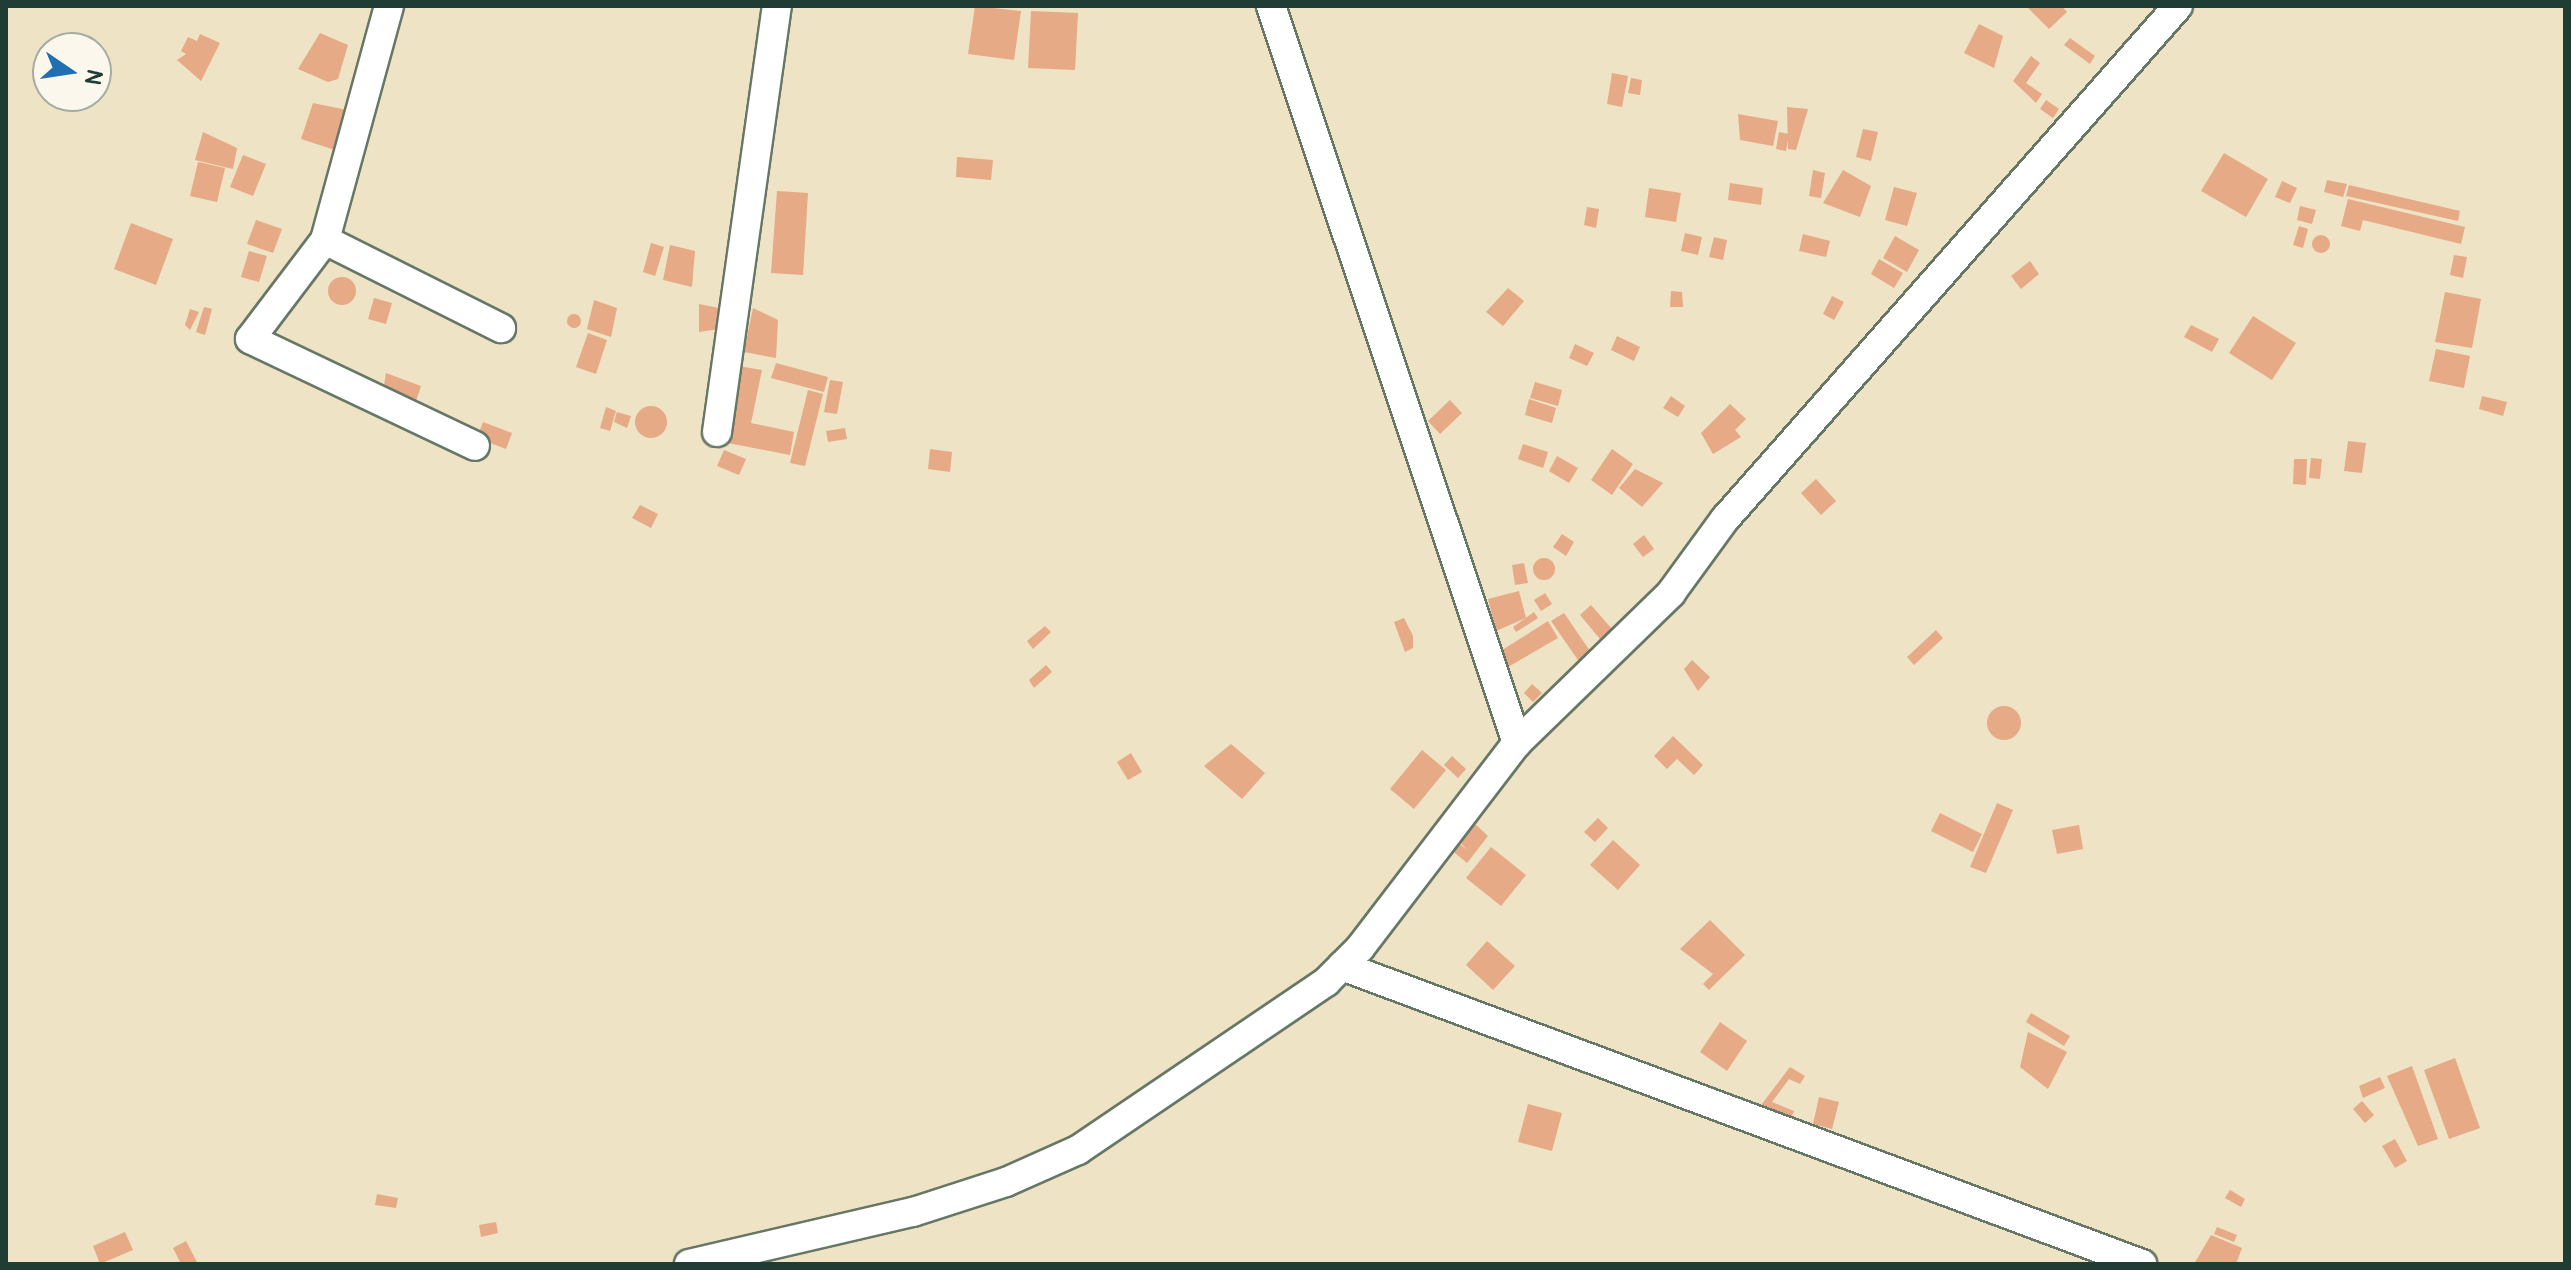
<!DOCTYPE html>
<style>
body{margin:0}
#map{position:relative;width:2571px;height:1270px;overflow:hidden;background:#eee3c4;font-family:Pangolin,sans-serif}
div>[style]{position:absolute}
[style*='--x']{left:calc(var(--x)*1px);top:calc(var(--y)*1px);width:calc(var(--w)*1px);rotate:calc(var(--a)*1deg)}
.building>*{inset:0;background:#e6aa86}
.round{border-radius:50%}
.roads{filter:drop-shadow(2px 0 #677766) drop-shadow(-2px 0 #677766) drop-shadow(0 2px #677766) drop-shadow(0 -2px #677766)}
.minor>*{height:28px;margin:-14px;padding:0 14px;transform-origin:14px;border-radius:14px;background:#fff}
span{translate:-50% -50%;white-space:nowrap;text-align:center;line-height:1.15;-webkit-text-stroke:6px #fbf7ec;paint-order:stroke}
.frame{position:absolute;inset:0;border:8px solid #1f3d34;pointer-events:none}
.north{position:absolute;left:32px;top:32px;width:80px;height:80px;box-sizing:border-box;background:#fbf7ec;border:2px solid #a3ada2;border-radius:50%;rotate:103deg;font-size:22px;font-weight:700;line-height:32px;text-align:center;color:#1f3d34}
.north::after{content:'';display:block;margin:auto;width:28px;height:36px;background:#1f6fb2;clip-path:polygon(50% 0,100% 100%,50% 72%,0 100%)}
</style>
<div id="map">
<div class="building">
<i style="clip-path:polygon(975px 6px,1021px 11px,1014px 60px,968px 54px)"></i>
<i style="clip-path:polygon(2026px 6px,2062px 6px,2067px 12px,2049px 29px)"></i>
<i style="clip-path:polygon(1031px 11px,1078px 13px,1075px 70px,1028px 68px)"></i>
<i style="clip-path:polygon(1979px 24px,2003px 36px,1994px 68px,1964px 53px)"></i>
<i style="clip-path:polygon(320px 33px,348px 45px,338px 79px,328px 82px,298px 69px)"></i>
<i style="clip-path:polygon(200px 34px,220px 43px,201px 81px,177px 60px,186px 54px,181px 51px,188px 37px,197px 41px)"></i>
<i style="clip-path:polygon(2070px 38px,2095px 56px,2090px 64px,2064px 45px)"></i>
<i style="clip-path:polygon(2031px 56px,2040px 63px,2026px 83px,2042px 94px,2036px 103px,2013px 81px)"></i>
<i style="clip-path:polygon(1612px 73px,1628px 76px,1622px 107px,1607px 104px)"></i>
<i style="clip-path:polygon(1631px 78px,1642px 80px,1640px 95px,1628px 93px)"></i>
<i style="clip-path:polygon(2046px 100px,2059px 109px,2053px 118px,2040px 109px)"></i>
<i style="clip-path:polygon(313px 103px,352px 111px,338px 151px,301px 139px)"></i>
<i style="clip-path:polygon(1787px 107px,1808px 109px,1796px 150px,1788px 149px)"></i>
<i style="clip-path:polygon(1738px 114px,1778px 121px,1773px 146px,1740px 140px)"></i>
<i style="clip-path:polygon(1863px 129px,1878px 132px,1871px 161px,1856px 157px)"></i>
<i style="clip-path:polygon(203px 132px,237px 148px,233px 169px,195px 160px)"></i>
<i style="clip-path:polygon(1779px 132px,1789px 134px,1786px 151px,1776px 149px)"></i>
<i style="clip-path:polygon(2224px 153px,2268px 179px,2246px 217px,2201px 191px)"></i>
<i style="clip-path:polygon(243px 155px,266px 164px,253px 196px,230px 187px)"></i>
<i style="clip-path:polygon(957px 157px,993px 160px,991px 180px,956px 177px)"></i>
<i style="clip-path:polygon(198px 162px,225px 168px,217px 202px,190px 196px)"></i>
<i style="clip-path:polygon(1813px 170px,1825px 173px,1821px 198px,1809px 196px)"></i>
<i style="clip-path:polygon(1843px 170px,1871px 186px,1860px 217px,1823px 203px)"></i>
<i style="clip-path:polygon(2327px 180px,2347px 184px,2343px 197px,2324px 192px)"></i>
<i style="clip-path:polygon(2282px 181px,2297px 188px,2290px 203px,2275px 197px)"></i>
<i style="clip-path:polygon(1730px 183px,1763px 188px,1761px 205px,1728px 200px)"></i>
<i style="clip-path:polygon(2349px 185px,2460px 211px,2458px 221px,2346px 196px)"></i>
<i style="clip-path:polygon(1894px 187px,1917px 193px,1907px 226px,1885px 220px)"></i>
<i style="clip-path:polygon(1649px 188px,1681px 193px,1676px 222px,1645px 217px)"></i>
<i style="clip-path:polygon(777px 191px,808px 193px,803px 275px,771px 273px)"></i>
<i style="clip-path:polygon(2348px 199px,2465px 227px,2461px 244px,2363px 220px,2360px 231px,2341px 226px)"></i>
<i style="clip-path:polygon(2300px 206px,2316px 210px,2312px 224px,2297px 220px)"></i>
<i style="clip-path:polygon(1587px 207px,1599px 209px,1596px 228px,1584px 225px)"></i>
<i style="clip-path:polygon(256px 220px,282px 229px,273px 253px,247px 244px)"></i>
<i style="clip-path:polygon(131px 223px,173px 239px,156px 285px,114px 269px)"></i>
<i style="clip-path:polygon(2299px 226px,2308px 229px,2303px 248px,2293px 245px)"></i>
<i style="clip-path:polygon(1685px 233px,1702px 237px,1698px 255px,1681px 251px)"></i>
<i style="clip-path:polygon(1803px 234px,1830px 241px,1826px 257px,1799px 251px)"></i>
<i class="round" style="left:2312px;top:235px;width:18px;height:18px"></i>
<i style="clip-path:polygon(1895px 236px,1919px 250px,1907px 272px,1883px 258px)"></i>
<i style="clip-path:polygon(1714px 237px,1727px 240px,1723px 260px,1709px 257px)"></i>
<i style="clip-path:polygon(651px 243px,664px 247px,655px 276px,643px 272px)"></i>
<i style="clip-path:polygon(670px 245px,695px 251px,692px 287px,663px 280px)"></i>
<i style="clip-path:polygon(249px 251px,267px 256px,259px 282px,241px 277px)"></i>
<i style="clip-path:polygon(2454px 255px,2467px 257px,2463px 278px,2450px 275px)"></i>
<i style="clip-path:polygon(1879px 259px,1903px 273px,1894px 288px,1871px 274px)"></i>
<i style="clip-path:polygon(2030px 261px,2039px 274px,2021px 289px,2011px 276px)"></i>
<i class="round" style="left:328px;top:277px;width:28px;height:28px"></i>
<i style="clip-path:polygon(1508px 288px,1524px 301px,1503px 326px,1486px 312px)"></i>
<i style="clip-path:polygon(1671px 291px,1682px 292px,1683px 307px,1670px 307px)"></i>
<i style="clip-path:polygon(2445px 292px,2481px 299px,2472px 348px,2435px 342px)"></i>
<i style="clip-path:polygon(1832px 296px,1844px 302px,1834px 320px,1823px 314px)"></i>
<i style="clip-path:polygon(374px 298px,392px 303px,386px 324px,368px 319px)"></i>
<i style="clip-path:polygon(594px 300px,617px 308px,611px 337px,587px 329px)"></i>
<i style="clip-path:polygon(699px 304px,729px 310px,726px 328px,699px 332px)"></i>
<i style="clip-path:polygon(204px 307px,212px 309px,205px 335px,196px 332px)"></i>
<i style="clip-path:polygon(753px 308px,778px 320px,776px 358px,744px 352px)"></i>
<i style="clip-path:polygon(190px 309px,199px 312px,190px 330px,185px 325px)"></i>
<i class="round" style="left:567px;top:314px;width:14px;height:14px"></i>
<i style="clip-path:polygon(2253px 316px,2296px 343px,2272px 380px,2229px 353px)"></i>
<i style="clip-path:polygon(2191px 325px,2219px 339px,2212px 352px,2184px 337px)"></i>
<i style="clip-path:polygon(588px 333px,607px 340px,596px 374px,576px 367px)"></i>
<i style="clip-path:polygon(1617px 336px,1640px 347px,1634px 361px,1611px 350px)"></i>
<i style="clip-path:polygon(1575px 344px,1594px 353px,1587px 366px,1569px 358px)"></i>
<i style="clip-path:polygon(2436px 349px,2470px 356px,2464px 388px,2429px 381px)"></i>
<i style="clip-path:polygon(776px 363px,828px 377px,824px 392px,771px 378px)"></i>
<i style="clip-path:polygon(738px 366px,762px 370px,751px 423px,794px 432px,790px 455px,723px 442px)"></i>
<i style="clip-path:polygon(386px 373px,421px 386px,415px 404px,383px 391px)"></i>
<i style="clip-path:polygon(830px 380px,843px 382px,837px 414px,824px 412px)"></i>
<i style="clip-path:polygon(1535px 382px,1562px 390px,1558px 406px,1530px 398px)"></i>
<i style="clip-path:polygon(808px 390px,823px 394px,805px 466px,790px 463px)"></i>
<i style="clip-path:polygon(1671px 396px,1685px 406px,1678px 417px,1663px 408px)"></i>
<i style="clip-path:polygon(2482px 396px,2507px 402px,2503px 416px,2479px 409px)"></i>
<i style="clip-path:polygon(1529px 399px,1556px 408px,1552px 423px,1525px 415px)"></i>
<i style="clip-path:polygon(1450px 400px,1462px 413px,1440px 434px,1428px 421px)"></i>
<i style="clip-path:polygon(1730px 404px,1746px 419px,1735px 430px,1741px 437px,1713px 454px,1701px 433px)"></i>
<i class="round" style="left:635px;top:406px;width:32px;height:32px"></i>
<i style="clip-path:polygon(606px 407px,616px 411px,610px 431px,600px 428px)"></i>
<i style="clip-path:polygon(617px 412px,631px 416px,627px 428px,614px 422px)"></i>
<i style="clip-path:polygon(483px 422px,512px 433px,506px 449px,477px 438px)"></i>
<i style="clip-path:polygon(845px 428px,847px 439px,828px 442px,826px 431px)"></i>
<i style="clip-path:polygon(2348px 441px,2366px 443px,2362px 473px,2344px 471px)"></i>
<i style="clip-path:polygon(1523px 444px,1548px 452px,1543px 468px,1518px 459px)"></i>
<i style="clip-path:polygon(930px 449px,952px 452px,950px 472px,928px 469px)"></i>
<i style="clip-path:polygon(1612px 449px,1633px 464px,1612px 495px,1591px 480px)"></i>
<i style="clip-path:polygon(724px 450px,746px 459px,739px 475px,717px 466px)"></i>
<i style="clip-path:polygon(1557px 456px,1578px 468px,1569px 483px,1549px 471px)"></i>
<i style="clip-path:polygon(2311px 458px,2322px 459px,2320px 479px,2309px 478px)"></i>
<i style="clip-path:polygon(2294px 459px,2307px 459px,2306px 485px,2293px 484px)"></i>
<i style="clip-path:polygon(1635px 469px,1663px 483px,1642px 507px,1619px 488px)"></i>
<i style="clip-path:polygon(1816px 479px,1836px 501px,1821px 515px,1801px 493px)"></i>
<i style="clip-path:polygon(640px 505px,658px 514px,651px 528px,632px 518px)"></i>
<i style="clip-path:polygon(1562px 534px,1574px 542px,1566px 556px,1553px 547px)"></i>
<i style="clip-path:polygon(1644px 535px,1654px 549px,1643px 557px,1633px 544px)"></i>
<i class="round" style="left:1533px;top:558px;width:22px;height:22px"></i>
<i style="clip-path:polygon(1524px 563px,1528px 583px,1515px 585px,1512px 565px)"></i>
<i style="clip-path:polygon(1519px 591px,1526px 618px,1496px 631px,1488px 599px)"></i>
<i style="clip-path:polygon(1545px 593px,1552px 604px,1541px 611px,1534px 600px)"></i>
<i style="clip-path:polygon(1591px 605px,1612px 629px,1600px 639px,1580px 615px)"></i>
<i style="clip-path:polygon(1534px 612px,1538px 618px,1516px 632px,1513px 627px)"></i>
<i style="clip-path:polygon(1564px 613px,1592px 654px,1580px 663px,1551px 621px)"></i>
<i style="clip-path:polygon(1404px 618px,1413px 636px,1413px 648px,1405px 652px,1394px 622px)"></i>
<i style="clip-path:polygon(1548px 621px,1558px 638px,1508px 667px,1499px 652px)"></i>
<i style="clip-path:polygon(1045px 626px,1051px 632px,1033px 649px,1027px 641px)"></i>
<i style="clip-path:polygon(1936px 630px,1943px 638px,1914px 665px,1907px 657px)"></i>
<i style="clip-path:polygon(1692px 660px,1710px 677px,1698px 691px,1684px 669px)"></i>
<i style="clip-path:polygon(1046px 665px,1052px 672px,1034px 688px,1029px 680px)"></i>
<i style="clip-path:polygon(1532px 684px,1542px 693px,1533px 702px,1524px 693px)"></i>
<i class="round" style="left:1987px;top:706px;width:34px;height:34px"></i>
<i style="clip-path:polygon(1673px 736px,1703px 765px,1694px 775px,1677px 759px,1667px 769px,1654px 756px)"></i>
<i style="clip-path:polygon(1231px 744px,1265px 773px,1242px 799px,1204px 766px)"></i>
<i style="clip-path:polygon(1422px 750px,1446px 770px,1414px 809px,1390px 789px)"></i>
<i style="clip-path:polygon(1131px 753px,1142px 772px,1128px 780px,1117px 762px)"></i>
<i style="clip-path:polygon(1452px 756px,1466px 769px,1458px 778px,1444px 765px)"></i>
<i style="clip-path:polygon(1997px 803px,2013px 810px,1986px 873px,1970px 867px)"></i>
<i style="clip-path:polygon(1940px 813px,1982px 834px,1973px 852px,1931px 831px)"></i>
<i style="clip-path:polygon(1598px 818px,1608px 828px,1595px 842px,1584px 832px)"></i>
<i style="clip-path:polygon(1475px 824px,1488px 836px,1467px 863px,1449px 848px,1455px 840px,1467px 850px,1459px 841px)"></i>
<i style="clip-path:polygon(2079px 825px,2083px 849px,2057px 854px,2052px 830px)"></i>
<i style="clip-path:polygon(1613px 840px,1640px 865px,1618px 890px,1590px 865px)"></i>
<i style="clip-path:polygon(1491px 847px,1526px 875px,1501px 906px,1466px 878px)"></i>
<i style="clip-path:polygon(1710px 920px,1745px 955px,1709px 990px,1703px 984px,1713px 974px,1680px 949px)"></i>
<i style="clip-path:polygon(1487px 941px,1515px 966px,1493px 990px,1466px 965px)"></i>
<i style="clip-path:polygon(2031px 1013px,2070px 1036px,2064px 1046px,2026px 1022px)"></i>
<i style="clip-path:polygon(1720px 1022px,1747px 1041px,1727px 1071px,1700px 1052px)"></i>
<i style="clip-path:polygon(2028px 1032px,2067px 1052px,2048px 1089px,2020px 1067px)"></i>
<i style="clip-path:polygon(2455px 1058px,2480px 1128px,2449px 1139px,2424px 1070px)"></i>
<i style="clip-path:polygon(2412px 1066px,2438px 1139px,2418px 1146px,2387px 1076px)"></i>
<i style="clip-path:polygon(1790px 1067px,1805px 1076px,1800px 1084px,1789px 1079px,1772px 1102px,1794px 1111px,1787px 1127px,1755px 1113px)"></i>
<i style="clip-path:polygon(2380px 1077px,2385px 1088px,2363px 1098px,2359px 1086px)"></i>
<i style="clip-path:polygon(1819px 1097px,1839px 1102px,1832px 1129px,1813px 1124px)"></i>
<i style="clip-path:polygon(2362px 1101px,2374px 1115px,2365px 1123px,2353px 1109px)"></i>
<i style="clip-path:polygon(1528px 1104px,1562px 1113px,1552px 1151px,1518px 1142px)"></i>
<i style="clip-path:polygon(2395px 1139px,2407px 1161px,2395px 1168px,2382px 1146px)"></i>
<i style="clip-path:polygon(2230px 1190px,2245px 1199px,2241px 1207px,2225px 1198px)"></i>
<i style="clip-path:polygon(377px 1194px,398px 1198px,396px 1208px,375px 1205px)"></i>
<i style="clip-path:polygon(496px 1222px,498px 1233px,481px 1237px,479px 1225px)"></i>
<i style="clip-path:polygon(2217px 1227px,2237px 1235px,2234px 1242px,2214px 1234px)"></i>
<i style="clip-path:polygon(125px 1232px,133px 1250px,100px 1264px,93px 1246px)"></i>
<i style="clip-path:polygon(2211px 1235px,2242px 1248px,2236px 1264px,2194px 1264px)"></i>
<i style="clip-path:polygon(186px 1241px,198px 1264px,181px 1264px,173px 1248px)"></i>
</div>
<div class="roads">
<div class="minor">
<i style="--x:389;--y:6;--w:243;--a:105.3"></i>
<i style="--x:325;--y:240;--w:124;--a:127.1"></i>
<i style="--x:250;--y:339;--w:249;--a:25.4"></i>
<i style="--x:1271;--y:6;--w:777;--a:71.54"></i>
<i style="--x:325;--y:240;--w:197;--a:26.6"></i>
<i style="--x:717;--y:432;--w:430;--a:-82"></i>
<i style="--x:1342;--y:966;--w:854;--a:20.43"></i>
<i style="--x:689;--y:1264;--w:230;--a:-13.1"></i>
<i style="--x:913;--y:1212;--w:98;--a:-17.9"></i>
<i style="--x:1006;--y:1182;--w:79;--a:-24"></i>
<i style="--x:1078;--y:1150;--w:300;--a:-34.1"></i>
<i style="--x:1326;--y:982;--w:48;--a:-45"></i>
<i style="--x:1360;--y:948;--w:258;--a:-52.6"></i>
<i style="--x:1517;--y:743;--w:215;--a:-44.2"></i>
<i style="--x:1671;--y:593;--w:92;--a:-53.9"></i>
<i style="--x:1725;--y:519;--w:684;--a:-48.55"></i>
</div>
</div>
<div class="frame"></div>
<div class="north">N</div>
</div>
